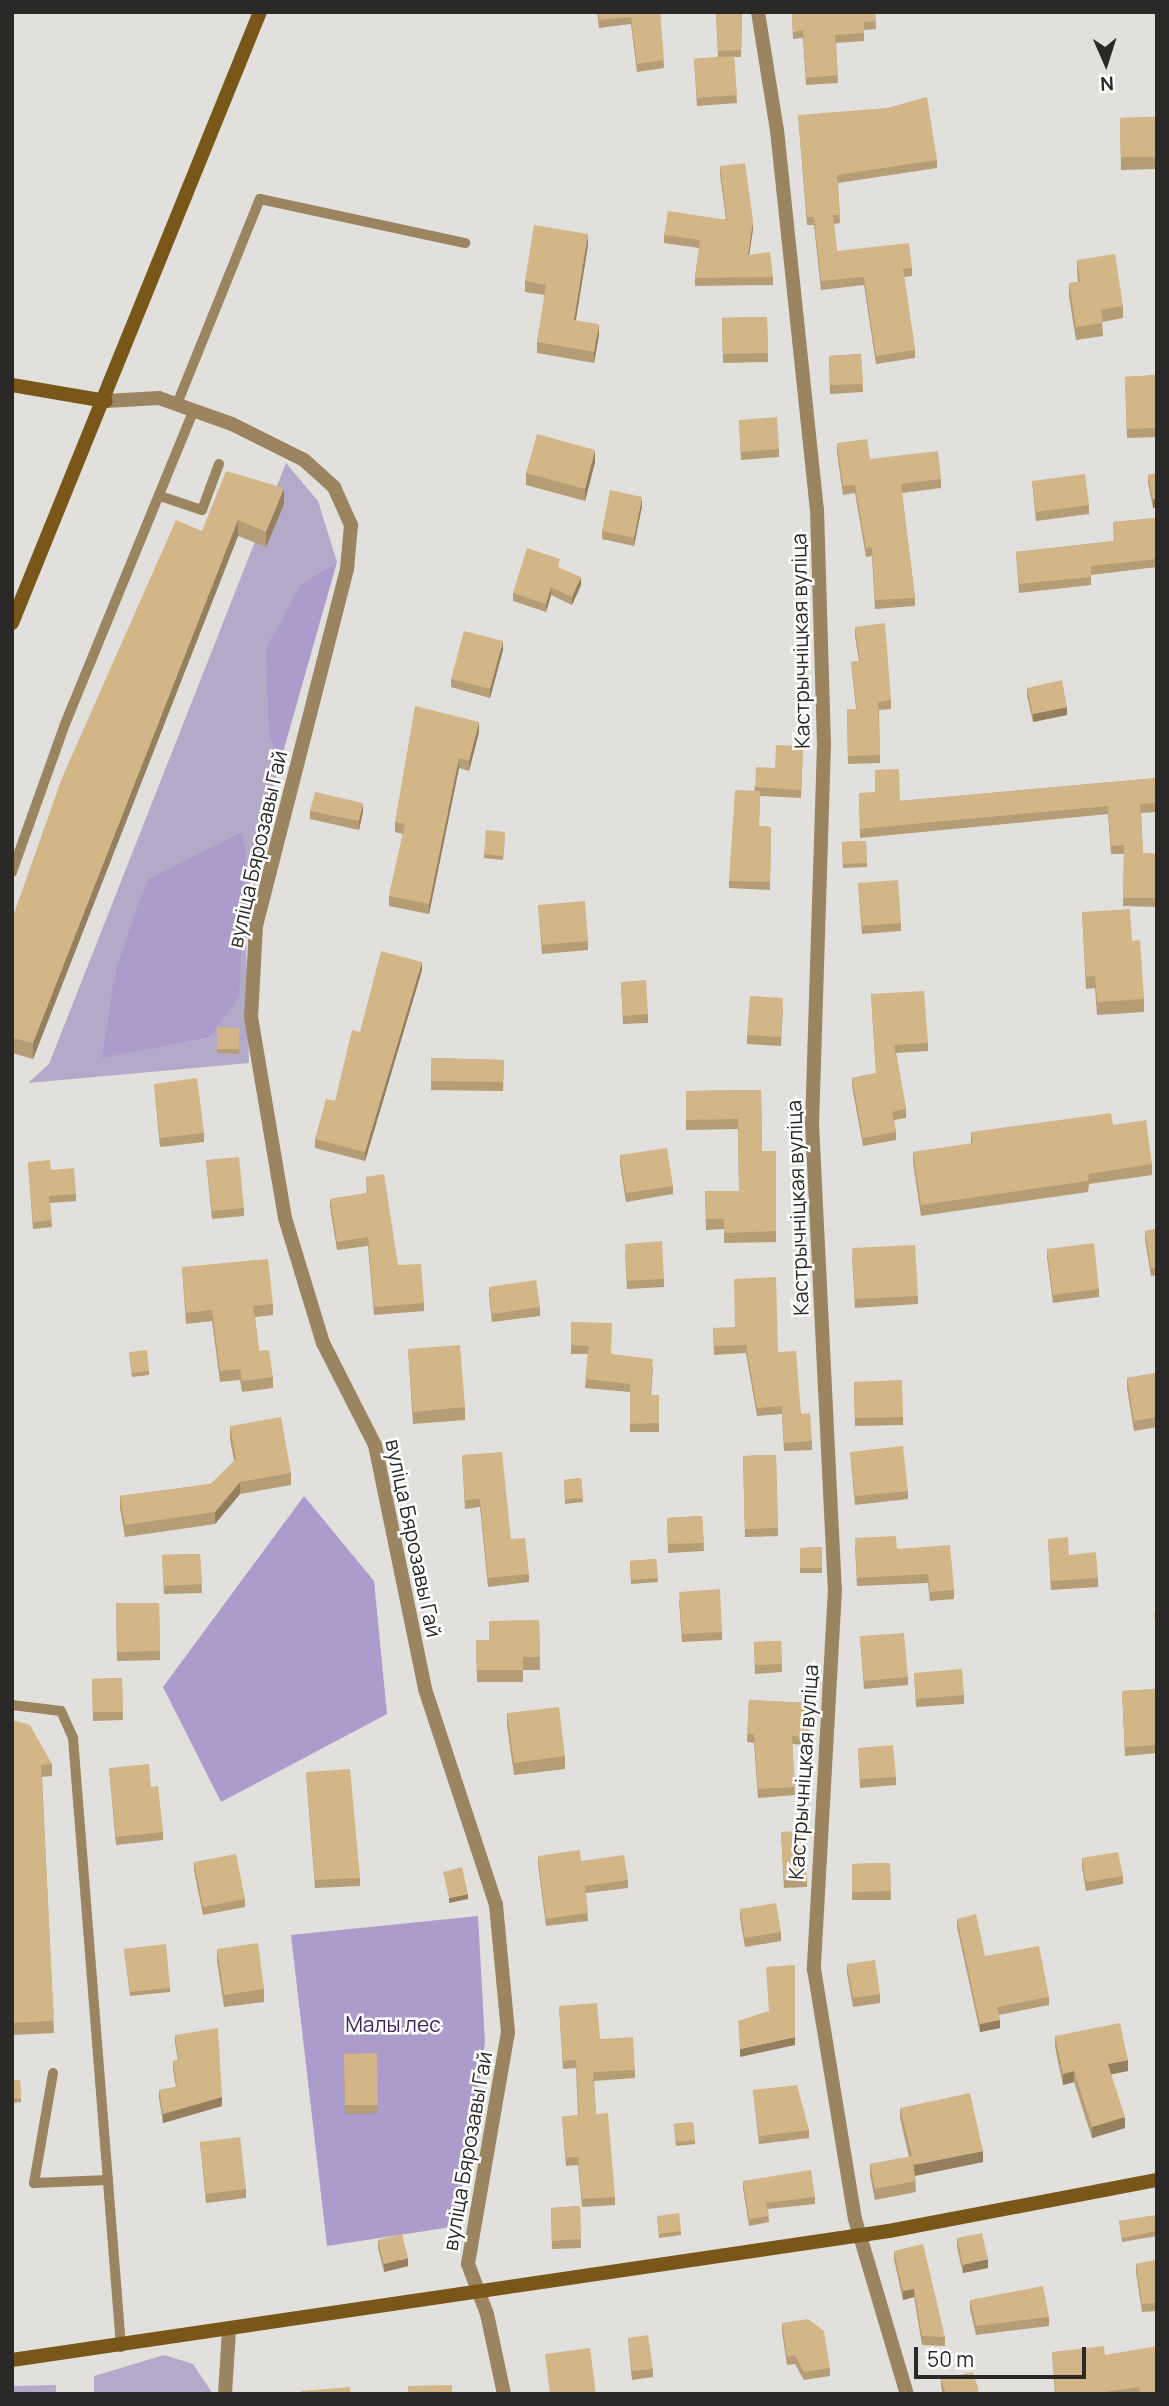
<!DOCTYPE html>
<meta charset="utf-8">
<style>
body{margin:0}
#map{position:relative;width:1169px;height:2406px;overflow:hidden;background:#e2e0dc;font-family:Manrope,sans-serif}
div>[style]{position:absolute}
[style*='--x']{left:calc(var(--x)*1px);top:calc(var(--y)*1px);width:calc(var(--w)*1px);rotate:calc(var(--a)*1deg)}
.green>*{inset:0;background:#b3a9c9}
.forest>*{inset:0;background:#ab9ccb}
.service>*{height:10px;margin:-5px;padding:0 5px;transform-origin:5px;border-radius:5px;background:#9b8460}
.minor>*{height:14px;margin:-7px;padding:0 7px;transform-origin:7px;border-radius:7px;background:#9b8460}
.secondary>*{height:14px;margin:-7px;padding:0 7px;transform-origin:7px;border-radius:7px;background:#795719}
.wall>*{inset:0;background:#b59d75}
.shaded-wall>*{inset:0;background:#947f5f}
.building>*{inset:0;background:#d3b688}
span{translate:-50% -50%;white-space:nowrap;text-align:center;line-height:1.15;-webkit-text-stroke:5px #fff;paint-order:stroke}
.street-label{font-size:21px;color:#2a2927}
.park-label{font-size:21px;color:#3d2660}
.frame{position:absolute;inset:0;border:14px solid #2a2927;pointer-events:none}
.north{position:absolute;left:1071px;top:28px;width:70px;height:70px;-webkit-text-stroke:5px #fff;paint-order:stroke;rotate:177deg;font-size:19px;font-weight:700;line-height:28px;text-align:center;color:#2a2927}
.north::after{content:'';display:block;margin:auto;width:24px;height:32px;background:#2a2927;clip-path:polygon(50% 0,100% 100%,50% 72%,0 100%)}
.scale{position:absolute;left:914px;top:2347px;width:172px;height:32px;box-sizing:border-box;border:4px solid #2a2927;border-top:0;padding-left:9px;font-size:21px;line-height:24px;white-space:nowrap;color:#2a2927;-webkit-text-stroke:5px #fff;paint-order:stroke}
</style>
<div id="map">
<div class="green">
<i style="clip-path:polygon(evenodd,286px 463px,318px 501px,337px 562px,301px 584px,269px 736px,280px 763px,265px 818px,246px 941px,249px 1063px,28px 1083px,49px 1064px,286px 463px,241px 832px,210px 1038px,159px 1047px,112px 1013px,115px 973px,214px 846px,241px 832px)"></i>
<i style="clip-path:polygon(164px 2355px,193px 2364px,213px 2394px,94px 2394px,94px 2376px)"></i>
<i style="clip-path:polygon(56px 2385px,56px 2394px,12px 2394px,12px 2386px)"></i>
</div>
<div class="forest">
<i style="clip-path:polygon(337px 562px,280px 763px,269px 736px,266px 649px,301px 584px)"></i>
<i style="clip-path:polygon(241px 832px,246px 851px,239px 997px,209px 1038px,102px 1058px,115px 973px,147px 880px)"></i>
<i style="clip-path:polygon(304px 1496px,374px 1581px,387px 1714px,221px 1802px,163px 1687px)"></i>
<i style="clip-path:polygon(478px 1916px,485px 2042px,458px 2226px,327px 2246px,291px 1935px)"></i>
</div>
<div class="service">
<i style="--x:177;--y:404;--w:221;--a:-68"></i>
<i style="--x:260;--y:199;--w:210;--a:12.1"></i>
<i style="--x:160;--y:496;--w:44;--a:18.4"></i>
<i style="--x:202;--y:510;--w:49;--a:-69.7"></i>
<i style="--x:12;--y:872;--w:157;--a:-70.3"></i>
<i style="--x:65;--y:724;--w:339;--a:-67.7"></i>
<i style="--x:12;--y:1705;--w:49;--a:7"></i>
<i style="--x:61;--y:1711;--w:30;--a:66"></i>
<i style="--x:73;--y:1738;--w:611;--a:85.49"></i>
<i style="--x:53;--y:2073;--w:112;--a:99.8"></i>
<i style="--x:34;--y:2183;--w:74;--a:-2.3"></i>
</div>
<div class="minor">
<i style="--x:758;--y:12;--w:120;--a:80.9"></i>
<i style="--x:777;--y:130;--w:381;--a:84"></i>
<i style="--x:817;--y:509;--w:235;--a:88.3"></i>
<i style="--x:824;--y:744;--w:379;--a:91.8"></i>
<i style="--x:812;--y:1123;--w:467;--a:87.2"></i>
<i style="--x:835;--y:1589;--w:381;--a:93.2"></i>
<i style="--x:814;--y:1969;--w:253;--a:80.7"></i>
<i style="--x:855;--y:2219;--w:183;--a:73.5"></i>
<i style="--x:106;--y:401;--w:53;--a:-3.2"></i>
<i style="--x:159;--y:398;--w:77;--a:19.6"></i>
<i style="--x:232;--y:424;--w:80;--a:26.6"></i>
<i style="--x:304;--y:460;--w:40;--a:42"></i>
<i style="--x:334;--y:487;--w:42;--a:65.9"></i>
<i style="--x:351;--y:525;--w:44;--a:95.2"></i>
<i style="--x:347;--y:569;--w:368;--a:104.3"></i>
<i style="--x:256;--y:926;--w:91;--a:93.1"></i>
<i style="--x:251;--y:1017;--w:204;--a:80.4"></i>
<i style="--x:285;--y:1218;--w:131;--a:73.1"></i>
<i style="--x:323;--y:1343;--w:114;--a:63"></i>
<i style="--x:375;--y:1445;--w:249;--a:78.4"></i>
<i style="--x:425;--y:1689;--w:227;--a:71.8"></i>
<i style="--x:496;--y:1905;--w:128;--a:84.6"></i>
<i style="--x:508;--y:2032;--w:235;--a:99.8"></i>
<i style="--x:468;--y:2264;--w:53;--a:69.2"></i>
<i style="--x:487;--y:2314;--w:82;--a:78"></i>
<i style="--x:225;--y:2394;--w:63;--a:-86.4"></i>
</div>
<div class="secondary">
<i style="--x:12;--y:385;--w:95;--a:9.7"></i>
<i style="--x:12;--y:623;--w:659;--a:-67.91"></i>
<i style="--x:12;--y:2360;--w:886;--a:-8.37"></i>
<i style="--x:889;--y:2231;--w:273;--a:-10.8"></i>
</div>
<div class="wall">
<i style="clip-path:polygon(597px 12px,660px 12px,664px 68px,637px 72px,631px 24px,599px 28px)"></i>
<i style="clip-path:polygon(716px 12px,742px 12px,741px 57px,734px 57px,737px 103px,697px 106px,694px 59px,718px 57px)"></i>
<i style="clip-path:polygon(792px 12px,875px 12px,876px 29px,864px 30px,864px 41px,836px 43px,838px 83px,806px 85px,803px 38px,793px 39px)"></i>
<i style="clip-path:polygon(798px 115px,937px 160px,937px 168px,838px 183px,840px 223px,834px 224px,837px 251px,912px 268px,912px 276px,904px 277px,915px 350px,915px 358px,876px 364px,864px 285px,821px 290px,814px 225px,807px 225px)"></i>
<i style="clip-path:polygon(1157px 117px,1157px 169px,1121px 170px,1120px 118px)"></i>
<i style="clip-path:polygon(720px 166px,753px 229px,749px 255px,773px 277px,773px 285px,695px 286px,695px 278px,699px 248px,664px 243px,664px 235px,726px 219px,720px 175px)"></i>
<i style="clip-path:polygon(588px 245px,576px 320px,599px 335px,594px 363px,537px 353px,537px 342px,545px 295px,525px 292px,525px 281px)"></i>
<i style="clip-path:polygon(1077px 260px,1123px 306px,1123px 318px,1102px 322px,1103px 336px,1076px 340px,1069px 296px,1069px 283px,1078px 282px,1077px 272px)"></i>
<i style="clip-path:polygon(767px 317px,768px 362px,723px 363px,722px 318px)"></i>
<i style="clip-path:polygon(861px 354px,863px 392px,830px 394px,829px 356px)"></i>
<i style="clip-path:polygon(1157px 375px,1157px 437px,1127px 438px,1125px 377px)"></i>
<i style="clip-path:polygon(739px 420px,779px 449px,779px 457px,741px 460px)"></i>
<i style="clip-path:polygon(837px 443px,870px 459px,941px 479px,941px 488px,902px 493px,915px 598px,915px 606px,875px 609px,872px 556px,866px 557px,855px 493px,843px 495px,837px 452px)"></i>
<i style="clip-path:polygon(595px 462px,585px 501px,526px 485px,526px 473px)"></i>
<i style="clip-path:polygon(1157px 473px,1157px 507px,1153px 508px,1148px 483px,1148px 475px)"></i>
<i style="clip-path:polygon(1032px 481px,1089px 505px,1089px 514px,1036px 521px)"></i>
<i style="clip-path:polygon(284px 504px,266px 547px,238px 536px,33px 1059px,12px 1053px,12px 919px,202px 531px)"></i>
<i style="clip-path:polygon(642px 506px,634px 546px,602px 539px,602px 531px)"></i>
<i style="clip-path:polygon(1157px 518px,1157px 567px,1091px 575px,1091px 585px,1019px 593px,1016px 552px,1114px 541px,1113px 522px)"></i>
<i style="clip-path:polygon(560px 568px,581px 585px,572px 605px,551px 595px,546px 612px,513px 601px,513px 593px)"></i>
<i style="clip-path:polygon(855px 627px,891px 700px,891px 709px,879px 710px,880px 763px,848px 764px,847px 709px,856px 709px,851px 662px,859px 661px,855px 636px)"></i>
<i style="clip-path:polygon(503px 650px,490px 698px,451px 687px,451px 679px)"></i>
<i style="clip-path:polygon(1027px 688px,1067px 715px,1033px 722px,1027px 696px)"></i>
<i style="clip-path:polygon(479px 732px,469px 771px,459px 768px,429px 914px,389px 906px,389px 896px,403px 834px,395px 832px,395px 822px)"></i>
<i style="clip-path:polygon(803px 746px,801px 798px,760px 796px,759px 826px,771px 827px,770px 890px,729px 888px,729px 881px,755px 787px,775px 768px)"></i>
<i style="clip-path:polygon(1157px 778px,1157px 812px,1141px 813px,1143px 853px,1157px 854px,1157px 907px,1123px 906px,1124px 854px,1111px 854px,1108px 814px,860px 838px,859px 793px,900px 801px)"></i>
<i style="clip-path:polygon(310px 811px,363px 811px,359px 830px,310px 819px)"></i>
<i style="clip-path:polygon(505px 836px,503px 860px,484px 858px,484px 854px)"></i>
<i style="clip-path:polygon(866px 841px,867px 867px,843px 868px,842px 842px)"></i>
<i style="clip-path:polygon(858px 883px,901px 923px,901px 931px,862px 934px)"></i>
<i style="clip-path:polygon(538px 905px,588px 941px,588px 950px,542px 954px)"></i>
<i style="clip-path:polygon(1082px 912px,1132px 941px,1144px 999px,1144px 1012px,1097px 1015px,1095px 988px,1086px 989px)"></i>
<i style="clip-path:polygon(422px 970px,365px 1161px,315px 1148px,315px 1139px,335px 1101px)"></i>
<i style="clip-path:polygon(621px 982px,648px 1014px,648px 1023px,623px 1024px)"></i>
<i style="clip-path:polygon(871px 994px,928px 1043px,928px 1051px,896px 1053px,906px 1109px,906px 1118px,894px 1120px,896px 1132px,896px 1140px,863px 1146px,852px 1086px,852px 1078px,876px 1073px)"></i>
<i style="clip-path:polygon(783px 1006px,781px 1046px,747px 1044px,747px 1035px)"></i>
<i style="clip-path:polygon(217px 1027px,240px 1028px,239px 1054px,217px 1053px)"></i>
<i style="clip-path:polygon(431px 1058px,504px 1060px,503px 1091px,431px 1090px)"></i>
<i style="clip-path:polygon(154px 1084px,204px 1133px,204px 1142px,160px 1147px)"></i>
<i style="clip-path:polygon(761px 1090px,762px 1151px,776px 1151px,776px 1242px,724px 1243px,724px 1229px,706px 1230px,705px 1191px,739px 1191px,738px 1129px,686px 1130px,686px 1091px)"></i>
<i style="clip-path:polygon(971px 1132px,1152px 1164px,1152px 1175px,1089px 1184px,1088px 1192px,921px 1216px,913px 1162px,913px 1152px,971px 1144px)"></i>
<i style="clip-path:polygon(620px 1155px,673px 1186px,673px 1194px,626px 1202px,620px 1164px)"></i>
<i style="clip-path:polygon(206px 1160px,244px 1208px,244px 1216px,212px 1219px)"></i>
<i style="clip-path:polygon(28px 1162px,51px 1170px,76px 1194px,76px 1201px,50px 1203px,52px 1227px,33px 1229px)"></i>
<i style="clip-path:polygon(366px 1177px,398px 1265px,424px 1303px,424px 1311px,374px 1315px,368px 1246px,337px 1250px,330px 1207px,330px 1199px,367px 1193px)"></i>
<i style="clip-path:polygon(1157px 1229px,1157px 1275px,1151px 1276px,1145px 1240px,1145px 1231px)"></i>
<i style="clip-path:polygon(1047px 1249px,1099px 1289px,1099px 1297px,1053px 1303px,1047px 1257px)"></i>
<i style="clip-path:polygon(625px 1252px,664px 1279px,664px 1287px,627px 1289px)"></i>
<i style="clip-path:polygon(852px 1256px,918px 1296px,918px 1304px,855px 1308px)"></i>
<i style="clip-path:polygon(182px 1267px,273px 1304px,273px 1315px,255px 1317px,259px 1351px,273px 1377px,273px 1388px,242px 1392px,240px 1380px,220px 1382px,212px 1321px,186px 1324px)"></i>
<i style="clip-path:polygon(489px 1287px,540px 1307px,540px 1316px,492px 1322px,489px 1295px)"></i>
<i style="clip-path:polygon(571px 1322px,612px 1354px,653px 1367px,651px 1395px,659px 1395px,659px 1432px,630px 1432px,630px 1392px,585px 1388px,588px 1354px,571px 1354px)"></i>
<i style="clip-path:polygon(713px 1328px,778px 1352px,812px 1441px,812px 1450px,784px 1451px,782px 1414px,757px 1416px,746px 1353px,714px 1355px)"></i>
<i style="clip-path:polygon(408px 1349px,465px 1407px,465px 1420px,413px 1424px)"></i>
<i style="clip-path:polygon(129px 1352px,149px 1371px,149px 1375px,132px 1377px)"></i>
<i style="clip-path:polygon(1156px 1373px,1157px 1427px,1134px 1431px,1127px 1388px,1127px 1378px)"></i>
<i style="clip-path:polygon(854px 1382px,903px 1417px,903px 1425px,855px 1426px)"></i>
<i style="clip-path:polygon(230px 1426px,291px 1473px,291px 1485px,240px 1494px,215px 1524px,125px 1537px,120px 1508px,120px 1496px,211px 1484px,234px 1461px,230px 1439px)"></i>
<i style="clip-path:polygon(850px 1452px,908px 1491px,908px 1499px,855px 1505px)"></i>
<i style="clip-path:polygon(462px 1455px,529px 1574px,529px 1582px,488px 1587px,480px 1507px,465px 1509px)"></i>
<i style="clip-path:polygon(776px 1455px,778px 1536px,745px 1537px,743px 1456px)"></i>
<i style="clip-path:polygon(581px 1478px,583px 1502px,565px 1504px,564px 1480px)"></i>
<i style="clip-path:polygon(702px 1516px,704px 1551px,668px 1553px,667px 1518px)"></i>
<i style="clip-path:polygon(1048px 1539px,1098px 1578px,1098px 1587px,1051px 1590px)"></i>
<i style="clip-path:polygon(855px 1546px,897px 1549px,954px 1590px,954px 1599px,930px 1601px,928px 1583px,857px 1586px)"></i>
<i style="clip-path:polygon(822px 1547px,822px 1573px,800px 1573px,800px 1548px)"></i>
<i style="clip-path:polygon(200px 1554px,202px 1593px,164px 1594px,162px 1555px)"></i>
<i style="clip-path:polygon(656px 1559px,658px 1582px,631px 1584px,630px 1561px)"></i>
<i style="clip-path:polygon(679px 1600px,722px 1632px,722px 1640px,682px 1642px)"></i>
<i style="clip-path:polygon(116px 1603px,159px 1603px,160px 1660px,117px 1661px)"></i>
<i style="clip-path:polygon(539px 1620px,540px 1670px,523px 1670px,523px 1682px,477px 1682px,476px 1640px,489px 1640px)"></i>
<i style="clip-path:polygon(860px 1636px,908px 1677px,908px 1685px,864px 1689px)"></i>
<i style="clip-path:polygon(781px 1641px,782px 1672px,755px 1674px,754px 1642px)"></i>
<i style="clip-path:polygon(914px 1673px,964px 1695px,964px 1704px,916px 1707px)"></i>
<i style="clip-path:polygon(122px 1678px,123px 1720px,93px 1721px,92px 1679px)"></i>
<i style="clip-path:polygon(1157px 1689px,1157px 1753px,1125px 1756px,1122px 1691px)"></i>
<i style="clip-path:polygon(749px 1700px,809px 1703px,808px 1745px,792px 1744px,795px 1795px,758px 1798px,754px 1743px,747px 1742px)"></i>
<i style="clip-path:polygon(507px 1713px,565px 1756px,565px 1769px,514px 1775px,507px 1725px)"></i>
<i style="clip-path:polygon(12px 1720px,52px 1764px,52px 1776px,42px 1777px,54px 2033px,12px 2035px)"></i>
<i style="clip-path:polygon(858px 1748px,896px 1777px,896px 1785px,860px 1788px)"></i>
<i style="clip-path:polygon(109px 1768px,151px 1787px,163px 1832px,163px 1840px,116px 1845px)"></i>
<i style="clip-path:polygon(306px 1772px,360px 1878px,360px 1886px,315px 1888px)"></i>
<i style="clip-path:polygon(781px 1832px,807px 1878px,807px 1887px,784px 1888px)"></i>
<i style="clip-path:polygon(538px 1856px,581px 1861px,628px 1880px,628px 1888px,586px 1893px,588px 1921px,546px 1926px,538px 1864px)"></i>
<i style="clip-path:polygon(1082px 1858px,1123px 1876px,1123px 1884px,1086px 1891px,1082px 1867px)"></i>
<i style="clip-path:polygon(194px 1862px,245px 1899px,245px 1907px,203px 1915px,194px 1870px)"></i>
<i style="clip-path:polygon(890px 1863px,891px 1900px,852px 1900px,852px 1864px)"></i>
<i style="clip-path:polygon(740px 1909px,781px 1932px,781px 1941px,745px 1947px,740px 1918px)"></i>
<i style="clip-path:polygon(957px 1919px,985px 1956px,1049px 1997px,1049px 2005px,999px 2015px,1000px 2028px,980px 2032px,957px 1927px)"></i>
<i style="clip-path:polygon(124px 1949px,170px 1988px,170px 1992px,130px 1996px)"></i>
<i style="clip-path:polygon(217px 1949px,264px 1989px,264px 2002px,224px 2007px,217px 1961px)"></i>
<i style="clip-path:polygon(847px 1964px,880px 1994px,880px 2003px,853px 2007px,847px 1973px)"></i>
<i style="clip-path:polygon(559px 2006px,600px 2039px,635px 2070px,635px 2078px,594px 2081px,596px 2114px,615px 2197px,615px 2205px,582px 2207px,578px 2165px,566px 2166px,562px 2117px,578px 2115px,576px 2068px,563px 2069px)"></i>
<i style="clip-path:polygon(175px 2035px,222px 2106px,163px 2123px,159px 2098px,159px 2090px,176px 2087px,173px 2069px,173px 2061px,178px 2060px,175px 2043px)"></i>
<i style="clip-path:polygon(1055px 2036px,1128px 2071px,1111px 2074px,1125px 2128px,1092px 2138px,1074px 2082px,1063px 2085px,1055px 2047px)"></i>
<i style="clip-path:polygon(377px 2053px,378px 2113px,345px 2114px,344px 2054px)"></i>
<i style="clip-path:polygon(12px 2080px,20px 2080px,21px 2102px,12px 2103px)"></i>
<i style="clip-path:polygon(753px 2090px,809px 2130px,809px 2138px,759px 2144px)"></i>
<i style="clip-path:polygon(900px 2108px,983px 2162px,915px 2176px,916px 2192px,875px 2200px,870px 2175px,870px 2164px,909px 2157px,900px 2118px)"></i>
<i style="clip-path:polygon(693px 2122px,695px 2144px,676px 2146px,674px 2124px)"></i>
<i style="clip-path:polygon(200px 2142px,246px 2189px,246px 2198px,206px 2203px)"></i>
<i style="clip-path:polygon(743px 2181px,815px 2197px,815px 2204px,768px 2209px,769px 2222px,749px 2226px,743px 2188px)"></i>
<i style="clip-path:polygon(580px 2206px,581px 2248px,552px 2249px,551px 2208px)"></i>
<i style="clip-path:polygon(1157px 2215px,1157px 2236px,1122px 2242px,1119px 2221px)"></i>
<i style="clip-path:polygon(657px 2216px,681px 2231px,681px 2235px,659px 2238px)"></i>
<i style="clip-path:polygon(957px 2238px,988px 2268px,963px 2273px,957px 2247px)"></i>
<i style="clip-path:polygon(378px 2240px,408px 2266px,384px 2272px,378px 2248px)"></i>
<i style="clip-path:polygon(894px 2251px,945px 2337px,945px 2346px,922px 2345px,914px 2297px,903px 2300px,894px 2259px)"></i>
<i style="clip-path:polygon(1157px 2260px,1157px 2311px,1142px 2312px,1136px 2272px,1136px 2264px)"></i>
<i style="clip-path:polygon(970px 2300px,1049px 2317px,1049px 2326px,976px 2335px,970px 2309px)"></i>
<i style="clip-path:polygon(782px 2323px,830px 2368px,830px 2376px,804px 2380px,795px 2364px,787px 2365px,782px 2331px)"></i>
<i style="clip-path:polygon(628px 2338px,653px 2369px,653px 2377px,632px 2380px)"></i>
<i style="clip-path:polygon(1052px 2352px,1105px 2355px,1157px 2394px,1055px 2394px)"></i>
<i style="clip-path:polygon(941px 2379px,979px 2394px,943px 2394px,941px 2387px)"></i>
</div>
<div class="shaded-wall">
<i style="clip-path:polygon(753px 221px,753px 229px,748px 263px,748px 255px)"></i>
<i style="clip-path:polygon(588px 234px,588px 245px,574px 331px,574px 320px)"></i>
<i style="clip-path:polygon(599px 324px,599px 335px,594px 363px,594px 352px)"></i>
<i style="clip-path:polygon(595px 450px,595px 462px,585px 501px,585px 489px)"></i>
<i style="clip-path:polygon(284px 488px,284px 504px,266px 547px,266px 532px)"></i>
<i style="clip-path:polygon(642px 497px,642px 506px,634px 546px,634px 538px)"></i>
<i style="clip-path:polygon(1153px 499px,1157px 499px,1157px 507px,1153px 508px)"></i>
<i style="clip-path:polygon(238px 520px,238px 536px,33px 1059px,33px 1043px)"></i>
<i style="clip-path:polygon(581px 577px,581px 585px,572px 605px,572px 597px)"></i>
<i style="clip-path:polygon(551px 587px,551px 595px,546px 612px,546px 604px)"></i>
<i style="clip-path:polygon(503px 641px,503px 650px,490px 698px,490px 689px)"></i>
<i style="clip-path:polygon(1067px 707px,1067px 715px,1033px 722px,1033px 714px)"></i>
<i style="clip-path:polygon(479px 722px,479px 732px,469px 771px,469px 761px)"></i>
<i style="clip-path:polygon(459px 758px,459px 768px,429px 914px,429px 904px)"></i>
<i style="clip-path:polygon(363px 803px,363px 811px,359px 830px,359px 821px)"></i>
<i style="clip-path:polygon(422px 962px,422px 970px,365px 1161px,365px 1152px)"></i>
<i style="clip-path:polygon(240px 1482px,240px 1494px,215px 1524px,215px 1512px)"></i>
<i style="clip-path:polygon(468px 1894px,468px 1899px,449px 1903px,449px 1898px)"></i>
<i style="clip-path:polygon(1000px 2020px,1000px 2028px,980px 2032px,980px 2024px)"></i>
<i style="clip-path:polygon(795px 2037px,795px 2045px,740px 2057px,740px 2049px)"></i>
<i style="clip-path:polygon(1128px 2060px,1128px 2071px,1108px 2075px,1108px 2064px)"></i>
<i style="clip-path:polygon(1074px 2071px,1074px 2082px,1063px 2085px,1063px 2074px)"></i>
<i style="clip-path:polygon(222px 2097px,222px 2106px,163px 2123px,163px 2114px)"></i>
<i style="clip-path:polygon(1125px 2117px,1125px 2128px,1092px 2138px,1092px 2127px)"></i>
<i style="clip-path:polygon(983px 2151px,983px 2162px,914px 2176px,914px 2165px)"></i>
<i style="clip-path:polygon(408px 2258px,408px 2266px,384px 2272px,384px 2264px)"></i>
<i style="clip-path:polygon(988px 2259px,988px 2268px,963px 2273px,963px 2265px)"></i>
<i style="clip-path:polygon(914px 2289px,914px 2297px,903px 2300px,903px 2291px)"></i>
</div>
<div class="building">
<i style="clip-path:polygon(598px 12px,660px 12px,664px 60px,637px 64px,631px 17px,599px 20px)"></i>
<i style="clip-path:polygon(716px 12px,742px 12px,741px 50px,718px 51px)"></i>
<i style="clip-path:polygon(792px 12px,875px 12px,876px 21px,864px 22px,864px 33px,835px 35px,838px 75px,806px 78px,803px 30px,793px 32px)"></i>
<i style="clip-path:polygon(734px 56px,737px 95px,697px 98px,694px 59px)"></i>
<i style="clip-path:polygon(927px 97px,937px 160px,837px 175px,840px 215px,833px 215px,837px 251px,909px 243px,912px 268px,903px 269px,915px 350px,876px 356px,864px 277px,821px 281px,814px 217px,807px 217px,798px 115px,887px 108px)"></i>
<i style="clip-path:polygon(1157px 117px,1157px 157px,1121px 157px,1120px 118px)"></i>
<i style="clip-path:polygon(745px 163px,753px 221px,748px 255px,770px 252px,773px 277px,695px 278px,700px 240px,664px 235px,668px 211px,727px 220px,720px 166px)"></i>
<i style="clip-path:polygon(534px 225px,588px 234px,574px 320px,599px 324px,594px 352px,537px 342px,546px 285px,525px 281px)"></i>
<i style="clip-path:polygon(1115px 254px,1123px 306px,1101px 310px,1103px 323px,1076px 327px,1069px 283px,1080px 282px,1077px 260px)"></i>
<i style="clip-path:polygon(767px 317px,768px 353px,723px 354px,722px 318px)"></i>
<i style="clip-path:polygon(861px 354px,863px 384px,830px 385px,829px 356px)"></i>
<i style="clip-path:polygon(1157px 375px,1157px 428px,1127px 429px,1125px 377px)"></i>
<i style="clip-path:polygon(777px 417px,779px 449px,741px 452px,739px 420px)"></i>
<i style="clip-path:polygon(537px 434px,595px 450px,585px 489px,526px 473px)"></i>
<i style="clip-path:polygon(867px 439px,870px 459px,938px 451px,941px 479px,901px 484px,915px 598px,875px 600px,872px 547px,866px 548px,855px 485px,843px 486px,837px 443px)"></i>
<i style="clip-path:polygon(226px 471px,284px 488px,266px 532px,238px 520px,33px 1043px,12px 1038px,12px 919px,62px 778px,176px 520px,202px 531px)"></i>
<i style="clip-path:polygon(1157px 473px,1157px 499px,1153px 499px,1148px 475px)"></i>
<i style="clip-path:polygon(1085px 474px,1089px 505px,1036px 512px,1032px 481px)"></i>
<i style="clip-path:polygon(610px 490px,642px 497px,634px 538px,602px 531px)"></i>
<i style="clip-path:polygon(1157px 518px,1157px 559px,1091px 566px,1091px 577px,1019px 584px,1016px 552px,1115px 541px,1113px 522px)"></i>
<i style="clip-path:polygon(527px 548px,560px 559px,558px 567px,581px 577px,572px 597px,551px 587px,546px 604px,513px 593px)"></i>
<i style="clip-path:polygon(885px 623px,891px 700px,878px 702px,880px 755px,848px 756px,847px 709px,857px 709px,851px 662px,860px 661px,855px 627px)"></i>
<i style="clip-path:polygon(464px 631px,503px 641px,490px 689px,451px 679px)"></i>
<i style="clip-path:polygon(1062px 680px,1067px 707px,1033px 714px,1027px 688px)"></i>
<i style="clip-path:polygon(415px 706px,479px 722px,469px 761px,459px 758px,429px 904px,389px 896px,405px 824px,395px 822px)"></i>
<i style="clip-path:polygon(776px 745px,803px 746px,801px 790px,755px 787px,756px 767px,775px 768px)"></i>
<i style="clip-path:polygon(899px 769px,900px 801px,1157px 778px,1157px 803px,1140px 804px,1143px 853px,1157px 854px,1157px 898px,1123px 898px,1124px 845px,1111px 846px,1108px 806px,860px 829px,859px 793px,875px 792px,875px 770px)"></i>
<i style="clip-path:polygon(735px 790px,760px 791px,759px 826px,771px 827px,770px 882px,729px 881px)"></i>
<i style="clip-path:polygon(315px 792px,363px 803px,359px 821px,310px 811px)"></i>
<i style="clip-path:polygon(486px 830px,505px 832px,503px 856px,484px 854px)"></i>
<i style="clip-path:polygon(866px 841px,867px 863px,843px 864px,842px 842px)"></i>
<i style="clip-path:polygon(898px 880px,901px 923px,862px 926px,858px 883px)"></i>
<i style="clip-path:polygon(585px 901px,588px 941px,542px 945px,538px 905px)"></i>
<i style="clip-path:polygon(1130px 909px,1132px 941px,1140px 940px,1144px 999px,1097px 1002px,1095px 976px,1086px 977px,1082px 912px)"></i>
<i style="clip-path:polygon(381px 951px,422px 962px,365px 1152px,315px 1139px,326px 1099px,335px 1101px,352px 1030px,360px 1032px)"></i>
<i style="clip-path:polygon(646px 980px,648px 1014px,623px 1016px,621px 982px)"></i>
<i style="clip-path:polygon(924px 991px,928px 1043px,894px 1045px,906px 1109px,892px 1112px,896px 1132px,863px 1138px,852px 1078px,876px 1073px,871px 994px)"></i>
<i style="clip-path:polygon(750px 996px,783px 998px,781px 1037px,747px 1035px)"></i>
<i style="clip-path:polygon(217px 1027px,240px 1028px,239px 1049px,217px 1049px)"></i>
<i style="clip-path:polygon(431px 1058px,504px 1060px,503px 1082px,431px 1081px)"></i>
<i style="clip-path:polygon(197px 1078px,204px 1133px,160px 1138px,154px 1084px)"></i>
<i style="clip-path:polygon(761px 1090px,762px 1151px,776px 1151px,776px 1231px,724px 1233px,724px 1219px,706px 1219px,705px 1191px,739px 1191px,738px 1119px,686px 1120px,686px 1091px)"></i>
<i style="clip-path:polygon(1111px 1113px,1113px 1125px,1146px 1120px,1152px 1164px,1089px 1174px,1088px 1181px,921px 1205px,913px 1152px,973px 1143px,971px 1132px)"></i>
<i style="clip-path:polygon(667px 1148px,673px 1186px,626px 1193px,620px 1155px)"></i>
<i style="clip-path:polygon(239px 1157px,244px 1208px,212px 1211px,206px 1160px)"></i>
<i style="clip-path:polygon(50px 1160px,51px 1170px,74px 1168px,76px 1194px,49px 1196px,52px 1220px,33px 1222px,28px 1162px)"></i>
<i style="clip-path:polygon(384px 1174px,398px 1265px,421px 1264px,424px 1303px,374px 1307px,368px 1237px,337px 1242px,330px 1199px,368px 1193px,366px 1177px)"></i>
<i style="clip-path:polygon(1157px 1229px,1157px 1267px,1151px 1268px,1145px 1231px)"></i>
<i style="clip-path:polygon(662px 1241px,664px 1279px,627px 1281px,625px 1244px)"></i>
<i style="clip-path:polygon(1094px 1243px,1099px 1289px,1053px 1295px,1047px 1249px)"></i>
<i style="clip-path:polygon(915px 1245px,918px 1296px,855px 1299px,852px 1248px)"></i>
<i style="clip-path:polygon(268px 1259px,273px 1304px,253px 1306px,259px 1351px,269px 1350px,273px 1377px,242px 1381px,240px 1369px,220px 1371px,212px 1310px,186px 1313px,182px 1267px)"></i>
<i style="clip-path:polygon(776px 1277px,778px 1352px,796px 1351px,801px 1414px,810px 1413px,812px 1441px,784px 1443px,782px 1406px,757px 1408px,746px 1345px,714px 1346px,713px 1328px,735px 1327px,734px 1279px)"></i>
<i style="clip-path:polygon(536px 1280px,540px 1307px,492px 1314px,489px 1287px)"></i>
<i style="clip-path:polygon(571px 1322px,612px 1323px,611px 1354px,653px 1359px,650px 1395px,659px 1395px,659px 1423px,630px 1424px,630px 1384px,585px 1379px,589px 1346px,571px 1345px)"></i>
<i style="clip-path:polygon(460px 1345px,465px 1407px,413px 1412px,408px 1349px)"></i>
<i style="clip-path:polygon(147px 1350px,149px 1371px,132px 1373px,129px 1352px)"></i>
<i style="clip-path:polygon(1156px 1373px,1157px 1417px,1134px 1421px,1127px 1378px)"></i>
<i style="clip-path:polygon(902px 1380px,903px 1417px,855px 1418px,854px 1382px)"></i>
<i style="clip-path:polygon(281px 1417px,291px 1473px,240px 1482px,215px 1512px,125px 1525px,120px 1496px,211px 1484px,236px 1459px,230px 1426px)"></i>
<i style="clip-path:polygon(903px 1446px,908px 1491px,855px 1496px,850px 1452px)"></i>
<i style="clip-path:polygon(502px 1452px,511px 1539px,525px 1538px,529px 1574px,488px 1578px,480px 1499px,465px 1500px,462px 1455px)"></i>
<i style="clip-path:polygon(776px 1455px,778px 1528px,745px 1529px,743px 1456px)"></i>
<i style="clip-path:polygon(581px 1478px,583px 1498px,565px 1499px,564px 1480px)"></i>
<i style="clip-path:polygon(702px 1516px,704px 1543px,668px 1544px,667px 1518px)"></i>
<i style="clip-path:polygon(896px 1536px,897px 1549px,950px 1545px,954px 1590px,930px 1592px,928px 1574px,857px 1578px,855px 1538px)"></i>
<i style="clip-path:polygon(1068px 1537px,1069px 1555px,1096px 1552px,1098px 1578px,1051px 1581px,1048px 1539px)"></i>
<i style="clip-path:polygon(822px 1547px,822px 1568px,800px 1568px,800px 1548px)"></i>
<i style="clip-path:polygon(200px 1554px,202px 1584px,164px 1586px,162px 1555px)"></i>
<i style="clip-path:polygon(656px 1559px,658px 1578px,631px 1580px,630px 1561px)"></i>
<i style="clip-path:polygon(720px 1589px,722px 1632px,682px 1634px,679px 1592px)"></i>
<i style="clip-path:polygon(116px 1603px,159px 1603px,160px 1651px,117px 1652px)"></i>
<i style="clip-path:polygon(1157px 1613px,1157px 1641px,1154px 1614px)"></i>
<i style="clip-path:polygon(539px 1620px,540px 1657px,523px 1657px,523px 1670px,477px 1670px,476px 1640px,489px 1640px,489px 1621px)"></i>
<i style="clip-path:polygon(904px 1633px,908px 1677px,864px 1681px,860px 1636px)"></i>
<i style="clip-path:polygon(781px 1641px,782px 1664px,755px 1665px,754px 1642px)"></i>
<i style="clip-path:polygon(962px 1669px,964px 1695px,916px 1699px,914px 1673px)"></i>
<i style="clip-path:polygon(122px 1678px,123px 1712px,93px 1712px,92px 1679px)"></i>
<i style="clip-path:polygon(1157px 1689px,1157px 1745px,1125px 1747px,1122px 1691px)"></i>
<i style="clip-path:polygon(749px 1700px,809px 1703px,808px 1737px,792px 1736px,795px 1787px,758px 1789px,754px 1734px,747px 1734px)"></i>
<i style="clip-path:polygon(559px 1707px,565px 1756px,514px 1763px,507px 1713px)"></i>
<i style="clip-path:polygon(12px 1720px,30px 1725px,52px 1764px,41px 1765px,54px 2021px,12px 2023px)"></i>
<i style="clip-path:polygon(893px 1745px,896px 1777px,860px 1779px,858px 1748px)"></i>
<i style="clip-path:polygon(149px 1764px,151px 1787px,158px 1786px,163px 1832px,116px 1837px,109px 1768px)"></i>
<i style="clip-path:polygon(350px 1769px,360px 1878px,315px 1880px,306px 1772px)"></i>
<i style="clip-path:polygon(803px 1831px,807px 1878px,784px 1880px,781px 1832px)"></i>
<i style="clip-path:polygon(580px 1850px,581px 1861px,624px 1855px,628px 1880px,585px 1886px,588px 1913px,546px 1919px,538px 1856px)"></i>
<i style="clip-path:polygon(1118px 1852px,1123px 1876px,1086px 1882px,1082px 1858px)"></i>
<i style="clip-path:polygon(236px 1854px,245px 1899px,203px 1907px,194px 1862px)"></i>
<i style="clip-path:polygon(890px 1863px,891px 1891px,852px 1892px,852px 1864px)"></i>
<i style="clip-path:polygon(462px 1867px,468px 1894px,449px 1898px,443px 1872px)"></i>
<i style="clip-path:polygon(776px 1903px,781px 1932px,745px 1938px,740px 1909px)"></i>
<i style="clip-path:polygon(976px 1914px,985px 1956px,1039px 1946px,1049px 1997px,997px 2007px,1000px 2020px,980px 2024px,957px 1919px)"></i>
<i style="clip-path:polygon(258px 1943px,264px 1989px,224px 1995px,217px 1949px)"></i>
<i style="clip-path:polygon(166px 1944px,170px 1988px,130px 1992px,124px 1949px)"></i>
<i style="clip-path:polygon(875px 1960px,880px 1994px,853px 1998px,847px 1964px)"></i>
<i style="clip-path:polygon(795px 1965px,795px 2037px,740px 2049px,738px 2021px,769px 2011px,766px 1967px)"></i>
<i style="clip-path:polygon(597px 2003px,600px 2039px,633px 2037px,635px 2070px,593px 2072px,596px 2114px,608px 2113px,615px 2197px,582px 2199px,578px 2157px,566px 2158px,562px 2117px,579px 2115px,576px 2060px,563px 2061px,559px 2006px)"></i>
<i style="clip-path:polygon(1120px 2023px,1128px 2060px,1108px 2064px,1125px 2117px,1092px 2127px,1074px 2071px,1063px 2074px,1055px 2036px)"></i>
<i style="clip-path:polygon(218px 2028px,222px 2097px,163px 2114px,159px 2090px,177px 2087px,173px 2061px,179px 2060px,175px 2035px)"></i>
<i style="clip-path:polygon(377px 2053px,378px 2105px,345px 2105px,344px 2054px)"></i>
<i style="clip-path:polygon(12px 2080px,20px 2080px,21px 2098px,12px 2099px)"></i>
<i style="clip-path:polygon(797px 2085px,809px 2130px,759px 2136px,753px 2090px)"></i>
<i style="clip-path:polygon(970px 2093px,983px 2151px,914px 2165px,912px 2159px,916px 2181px,875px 2189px,870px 2164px,912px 2156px,900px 2108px)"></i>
<i style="clip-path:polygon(693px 2122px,695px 2140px,676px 2142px,674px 2124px)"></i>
<i style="clip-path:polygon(240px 2137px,246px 2189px,206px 2194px,200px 2142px)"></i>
<i style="clip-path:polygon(811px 2170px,815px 2197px,766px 2203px,769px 2216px,749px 2219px,743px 2181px)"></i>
<i style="clip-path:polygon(580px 2206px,581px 2239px,552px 2241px,551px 2208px)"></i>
<i style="clip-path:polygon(679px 2213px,681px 2231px,659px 2234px,657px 2216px)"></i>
<i style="clip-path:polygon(1157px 2215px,1157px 2231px,1122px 2238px,1119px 2221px)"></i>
<i style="clip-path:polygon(982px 2233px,988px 2259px,963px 2265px,957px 2238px)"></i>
<i style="clip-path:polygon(402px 2234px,408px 2258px,384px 2264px,378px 2240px)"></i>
<i style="clip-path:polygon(923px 2244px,945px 2337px,922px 2336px,914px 2289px,903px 2291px,894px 2251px)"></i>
<i style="clip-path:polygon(1157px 2260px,1157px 2303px,1142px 2304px,1136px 2264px)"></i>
<i style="clip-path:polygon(1043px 2286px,1049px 2317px,976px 2326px,970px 2300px)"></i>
<i style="clip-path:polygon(808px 2319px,824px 2331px,830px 2368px,804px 2372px,795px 2355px,787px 2357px,782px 2323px)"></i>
<i style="clip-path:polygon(648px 2335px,653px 2369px,632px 2371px,628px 2338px)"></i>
<i style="clip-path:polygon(1104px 2346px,1105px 2355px,1157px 2346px,1157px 2394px,1140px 2394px,1139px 2387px,1090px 2394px,1056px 2394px,1052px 2352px)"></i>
<i style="clip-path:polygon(590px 2348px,596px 2394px,550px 2394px,545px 2354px)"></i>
<i style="clip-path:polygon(973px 2372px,979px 2391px,971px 2394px,946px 2394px,941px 2379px)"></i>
<i style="clip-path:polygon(452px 2385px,452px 2394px,408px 2394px,408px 2386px)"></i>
<i style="clip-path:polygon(350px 2387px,351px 2394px,301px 2394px,301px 2391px)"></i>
</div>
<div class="street-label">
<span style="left:800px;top:641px;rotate:-91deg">Кастрычніцкая вуліца</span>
<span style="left:257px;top:849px;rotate:-77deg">вуліца Бярозавы Гай</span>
<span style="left:797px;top:1208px;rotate:-92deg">Кастрычніцкая вуліца</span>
<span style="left:414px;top:1538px;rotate:78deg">вуліца Бярозавы Гай</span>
<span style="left:803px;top:1772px;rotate:-86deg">Кастрычніцкая вуліца</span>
<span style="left:467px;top:2151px;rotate:-80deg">вуліца Бярозавы Гай</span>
</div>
<div class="park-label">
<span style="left:393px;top:2024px">Малы лес</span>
</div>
<div class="frame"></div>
<div class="north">N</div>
<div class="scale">50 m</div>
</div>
